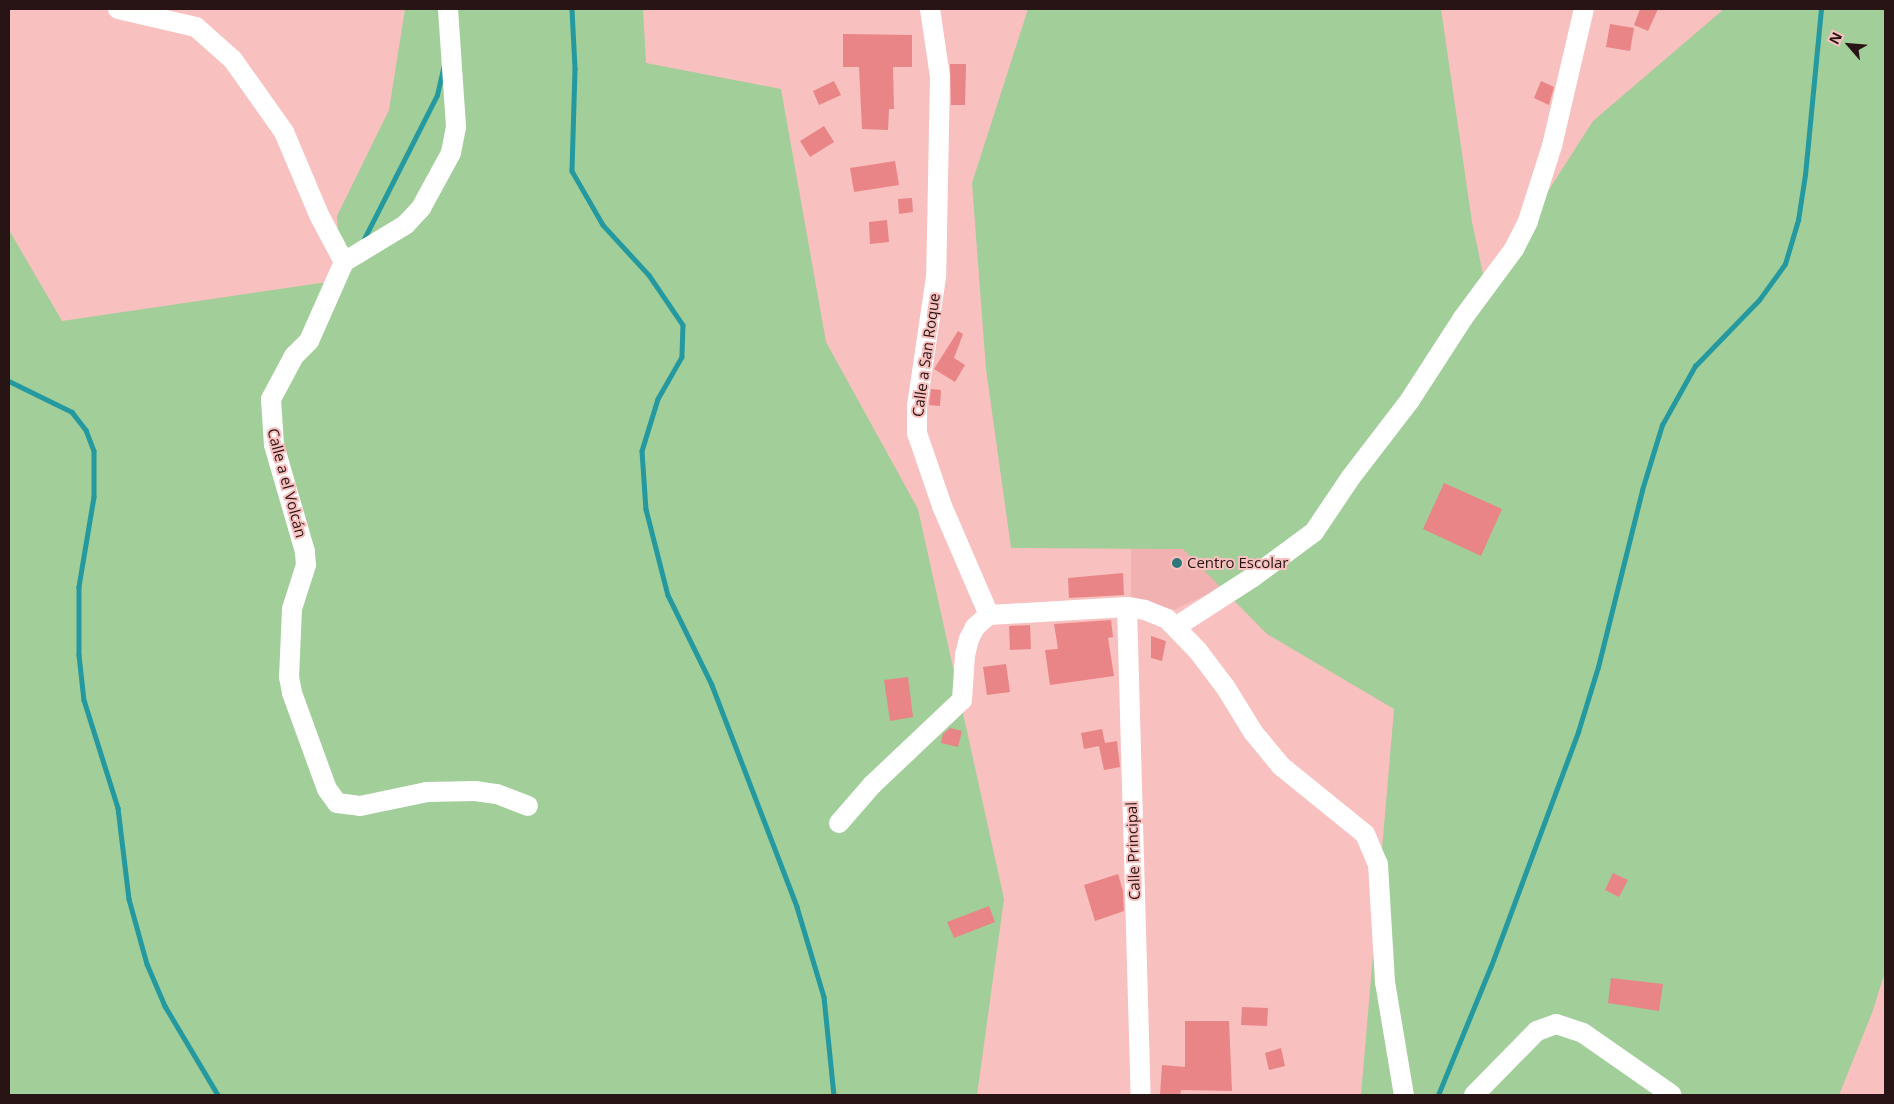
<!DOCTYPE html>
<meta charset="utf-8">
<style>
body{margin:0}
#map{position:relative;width:1894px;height:1104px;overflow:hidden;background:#f8c0be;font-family:"Open Sans",sans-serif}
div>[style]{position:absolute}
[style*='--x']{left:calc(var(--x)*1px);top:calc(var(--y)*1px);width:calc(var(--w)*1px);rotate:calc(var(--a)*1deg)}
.built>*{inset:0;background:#f1b1b0}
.green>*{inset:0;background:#a2ce99}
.stream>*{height:4.5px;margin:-2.25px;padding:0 2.25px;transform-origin:2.25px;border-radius:2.25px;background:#24999f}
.building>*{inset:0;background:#e98586}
.minor>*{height:20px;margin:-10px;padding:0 10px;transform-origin:10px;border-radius:10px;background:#fff}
.dots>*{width:14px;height:14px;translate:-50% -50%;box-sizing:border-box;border:2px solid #f8c0be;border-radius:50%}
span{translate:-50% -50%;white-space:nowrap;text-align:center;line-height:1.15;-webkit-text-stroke:4px #f8c0be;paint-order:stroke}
.street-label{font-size:15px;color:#281414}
.poi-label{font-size:15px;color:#281414}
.left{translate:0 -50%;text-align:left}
.frame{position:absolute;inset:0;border:10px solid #281414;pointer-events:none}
.north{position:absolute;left:1824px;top:20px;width:50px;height:50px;-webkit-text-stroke:4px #f8c0be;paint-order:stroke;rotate:297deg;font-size:14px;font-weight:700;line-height:20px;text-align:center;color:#281414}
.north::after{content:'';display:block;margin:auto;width:18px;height:22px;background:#281414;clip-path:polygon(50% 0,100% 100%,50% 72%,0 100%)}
</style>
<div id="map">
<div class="built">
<i style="clip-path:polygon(1131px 542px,1225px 545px,1223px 582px,1214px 591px,1174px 610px,1131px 596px)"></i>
</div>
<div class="green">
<i style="clip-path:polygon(405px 9px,643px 9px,646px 63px,781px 89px,826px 342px,918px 509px,1004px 899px,977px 1095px,9px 1095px,9px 230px,62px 321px,341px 280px,337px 216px,389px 110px)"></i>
<i style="clip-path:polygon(1028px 9px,1441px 9px,1472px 222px,1486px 288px,1593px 121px,1724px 9px,1885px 9px,1885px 972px,1872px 1013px,1839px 1095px,1361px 1095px,1394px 709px,1267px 634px,1183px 549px,1011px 548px,986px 369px,972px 183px)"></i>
</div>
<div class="stream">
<i style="--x:572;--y:9;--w:60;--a:87.1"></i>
<i style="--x:575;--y:69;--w:102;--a:91.7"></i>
<i style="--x:572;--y:171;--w:62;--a:60.1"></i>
<i style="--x:603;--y:225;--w:68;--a:47.4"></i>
<i style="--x:649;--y:275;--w:60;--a:55.8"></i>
<i style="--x:683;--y:325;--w:32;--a:92"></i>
<i style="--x:682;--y:357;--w:48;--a:119.7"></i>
<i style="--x:658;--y:399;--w:54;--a:107.1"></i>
<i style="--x:642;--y:451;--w:58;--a:86.1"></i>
<i style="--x:646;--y:509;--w:89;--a:75.7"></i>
<i style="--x:668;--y:595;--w:100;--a:63.9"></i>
<i style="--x:712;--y:685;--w:238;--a:69"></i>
<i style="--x:797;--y:907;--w:94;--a:73.3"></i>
<i style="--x:824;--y:997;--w:99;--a:84.2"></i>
<i style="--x:364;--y:239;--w:161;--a:-63.1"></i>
<i style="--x:437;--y:95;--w:28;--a:-77"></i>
<i style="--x:9;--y:381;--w:70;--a:26.2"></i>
<i style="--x:72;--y:412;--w:23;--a:52"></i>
<i style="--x:86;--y:430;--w:22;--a:69"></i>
<i style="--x:94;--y:451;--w:46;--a:90"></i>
<i style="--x:94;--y:497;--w:91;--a:99.5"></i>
<i style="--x:79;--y:587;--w:68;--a:90"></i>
<i style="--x:79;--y:655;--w:45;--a:83.7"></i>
<i style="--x:84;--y:700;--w:113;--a:72.5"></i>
<i style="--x:118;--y:808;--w:92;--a:83.1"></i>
<i style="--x:129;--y:899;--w:67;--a:74.5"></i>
<i style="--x:147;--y:964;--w:46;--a:66.8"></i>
<i style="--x:165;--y:1006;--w:104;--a:59.2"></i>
<i style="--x:1438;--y:1095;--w:139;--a:-67.7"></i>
<i style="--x:1491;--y:966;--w:250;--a:-69.6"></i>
<i style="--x:1578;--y:732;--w:68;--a:-72.9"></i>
<i style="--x:1598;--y:667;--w:182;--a:-76"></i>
<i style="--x:1642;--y:490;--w:68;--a:-72.9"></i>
<i style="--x:1662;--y:425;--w:68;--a:-60.8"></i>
<i style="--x:1695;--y:366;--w:92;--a:-45.9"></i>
<i style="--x:1759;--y:300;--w:44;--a:-54.2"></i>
<i style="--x:1785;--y:264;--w:46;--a:-73.5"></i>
<i style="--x:1798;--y:220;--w:46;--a:-81.2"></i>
<i style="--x:1805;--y:175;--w:167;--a:-84.5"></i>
</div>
<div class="building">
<i style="clip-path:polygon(1640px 9px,1658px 9px,1648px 31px,1634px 25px)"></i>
<i style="clip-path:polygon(1610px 24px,1634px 28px,1630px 51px,1606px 47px)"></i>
<i style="clip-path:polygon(843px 34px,912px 35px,912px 67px,893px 67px,894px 109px,889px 109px,888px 130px,862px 129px,859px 67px,843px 67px)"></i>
<i style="clip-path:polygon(950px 64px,966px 64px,965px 105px,951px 105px)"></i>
<i style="clip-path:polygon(834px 81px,841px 95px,819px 105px,813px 91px)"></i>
<i style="clip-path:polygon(1541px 81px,1554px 87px,1549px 105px,1534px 98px)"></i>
<i style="clip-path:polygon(824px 126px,834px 142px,810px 157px,800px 141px)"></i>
<i style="clip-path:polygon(895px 161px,899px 185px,854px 192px,850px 168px)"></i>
<i style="clip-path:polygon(912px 198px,913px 212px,899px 214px,898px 199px)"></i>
<i style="clip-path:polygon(887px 220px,889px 242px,870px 244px,869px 222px)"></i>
<i style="clip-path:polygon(958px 331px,963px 334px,954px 358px,965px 365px,955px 382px,934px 369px)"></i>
<i style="clip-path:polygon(931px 389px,941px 390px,940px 406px,929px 405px)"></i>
<i style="clip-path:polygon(1444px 483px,1502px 509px,1481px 556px,1423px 529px)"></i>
<i style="clip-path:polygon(1123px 573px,1124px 595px,1069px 598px,1068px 578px)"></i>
<i style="clip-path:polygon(1111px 620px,1113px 637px,1108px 638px,1114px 676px,1050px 685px,1045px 650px,1058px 649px,1054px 624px)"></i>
<i style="clip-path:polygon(1030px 625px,1031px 649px,1010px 650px,1009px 626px)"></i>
<i style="clip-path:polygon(1151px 636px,1166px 641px,1162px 661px,1151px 658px)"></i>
<i style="clip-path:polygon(1006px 664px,1010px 692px,987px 695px,983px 667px)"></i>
<i style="clip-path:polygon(908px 677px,913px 717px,890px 721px,884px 680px)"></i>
<i style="clip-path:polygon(950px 728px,962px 731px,958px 747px,941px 743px,943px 734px)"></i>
<i style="clip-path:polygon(1102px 729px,1105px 743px,1117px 741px,1120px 767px,1104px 770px,1099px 746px,1084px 749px,1081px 733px)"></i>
<i style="clip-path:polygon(1613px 873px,1628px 880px,1619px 897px,1605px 890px)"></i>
<i style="clip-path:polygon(1118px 874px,1123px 891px,1124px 911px,1095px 921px,1084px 885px)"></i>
<i style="clip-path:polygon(989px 906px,995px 922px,954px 938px,947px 922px)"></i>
<i style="clip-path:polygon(1611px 978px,1663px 984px,1659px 1011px,1608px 1003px)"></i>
<i style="clip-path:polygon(1242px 1007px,1268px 1008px,1267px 1026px,1241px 1025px)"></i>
<i style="clip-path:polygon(1185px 1021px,1229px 1021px,1232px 1091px,1181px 1090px,1180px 1095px,1160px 1095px,1162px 1065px,1185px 1067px)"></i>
<i style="clip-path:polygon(1281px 1048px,1285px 1066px,1269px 1070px,1265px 1053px)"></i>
</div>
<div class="minor">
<i style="--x:118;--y:9;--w:80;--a:13"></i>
<i style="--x:196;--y:27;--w:50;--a:41.7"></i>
<i style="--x:233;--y:60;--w:88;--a:54.7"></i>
<i style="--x:284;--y:132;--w:90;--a:67.1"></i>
<i style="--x:319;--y:215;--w:53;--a:62"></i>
<i style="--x:448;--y:9;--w:118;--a:86.1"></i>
<i style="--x:456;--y:127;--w:26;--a:101"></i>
<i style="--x:451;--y:153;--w:63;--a:118.6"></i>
<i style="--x:421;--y:208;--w:23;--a:133"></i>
<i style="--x:405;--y:225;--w:71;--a:148.8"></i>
<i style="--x:344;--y:262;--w:86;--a:113.9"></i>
<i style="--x:309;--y:341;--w:21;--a:135"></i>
<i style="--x:294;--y:356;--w:49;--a:118.1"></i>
<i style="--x:271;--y:399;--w:46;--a:86.3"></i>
<i style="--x:274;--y:445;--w:111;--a:73.8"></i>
<i style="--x:305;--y:552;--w:13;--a:86"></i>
<i style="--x:306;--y:565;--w:46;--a:107.7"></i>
<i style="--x:292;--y:609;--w:68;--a:92.5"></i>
<i style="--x:289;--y:677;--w:16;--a:79"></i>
<i style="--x:292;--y:693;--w:102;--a:70"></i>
<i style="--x:327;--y:789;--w:17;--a:54"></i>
<i style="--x:337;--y:803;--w:23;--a:7"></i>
<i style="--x:360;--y:806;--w:68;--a:-11.8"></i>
<i style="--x:427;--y:792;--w:48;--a:-1.2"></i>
<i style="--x:475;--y:791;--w:22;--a:8"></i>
<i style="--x:497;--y:794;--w:33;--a:21"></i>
<i style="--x:930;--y:9;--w:69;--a:81.6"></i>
<i style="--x:940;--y:77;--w:200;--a:91.1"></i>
<i style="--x:936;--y:277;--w:130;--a:98.4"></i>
<i style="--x:917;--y:406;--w:27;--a:90"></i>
<i style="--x:917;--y:433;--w:77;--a:71.1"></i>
<i style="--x:942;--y:506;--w:119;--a:66.7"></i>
<i style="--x:989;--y:615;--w:138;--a:-3.3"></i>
<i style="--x:1127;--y:607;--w:18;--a:9"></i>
<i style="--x:1145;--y:610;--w:24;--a:22"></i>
<i style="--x:1167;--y:619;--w:45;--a:45.9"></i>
<i style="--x:1198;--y:651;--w:46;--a:52.9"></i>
<i style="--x:1226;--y:688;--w:52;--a:58.5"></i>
<i style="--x:1253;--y:732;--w:44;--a:50.5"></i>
<i style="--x:1281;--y:766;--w:108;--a:39"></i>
<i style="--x:1365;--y:834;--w:33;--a:67"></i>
<i style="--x:1378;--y:864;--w:118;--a:86.6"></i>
<i style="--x:1385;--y:982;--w:115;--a:80.5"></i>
<i style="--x:1127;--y:607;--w:488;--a:88.4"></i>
<i style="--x:1177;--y:626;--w:90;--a:-32.8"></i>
<i style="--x:1253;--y:577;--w:76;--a:-36.4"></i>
<i style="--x:1314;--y:532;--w:66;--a:-56.1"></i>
<i style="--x:1351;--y:477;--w:97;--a:-52.5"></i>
<i style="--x:1410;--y:400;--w:98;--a:-57.1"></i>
<i style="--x:1463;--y:318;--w:86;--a:-53.5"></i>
<i style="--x:1514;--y:249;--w:31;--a:-63"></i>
<i style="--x:1528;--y:221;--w:79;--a:-72.3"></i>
<i style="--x:1552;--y:146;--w:141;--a:-76.9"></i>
<i style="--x:839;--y:823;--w:50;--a:-49"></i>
<i style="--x:872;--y:785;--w:124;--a:-43.4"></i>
<i style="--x:962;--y:700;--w:45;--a:-86.2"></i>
<i style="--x:965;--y:655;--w:16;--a:-76"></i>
<i style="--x:969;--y:639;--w:13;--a:-63"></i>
<i style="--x:975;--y:627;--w:18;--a:-41"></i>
<i style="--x:1474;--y:1095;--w:90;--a:-45.5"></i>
<i style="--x:1537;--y:1031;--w:20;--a:-20"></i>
<i style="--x:1556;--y:1024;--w:28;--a:18"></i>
<i style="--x:1583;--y:1033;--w:108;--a:34.9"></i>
</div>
<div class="dots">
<i style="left:1177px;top:563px;background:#2e777b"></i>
</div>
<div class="street-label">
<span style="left:926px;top:355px;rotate:-82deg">Calle a San Roque</span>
<span style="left:287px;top:483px;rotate:75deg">Calle a el Volcán</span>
<span style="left:1133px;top:851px;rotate:-92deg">Calle Principal</span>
</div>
<div class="poi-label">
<span class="left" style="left:1187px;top:563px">Centro Escolar</span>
</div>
<div class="frame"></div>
<div class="north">N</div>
</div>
